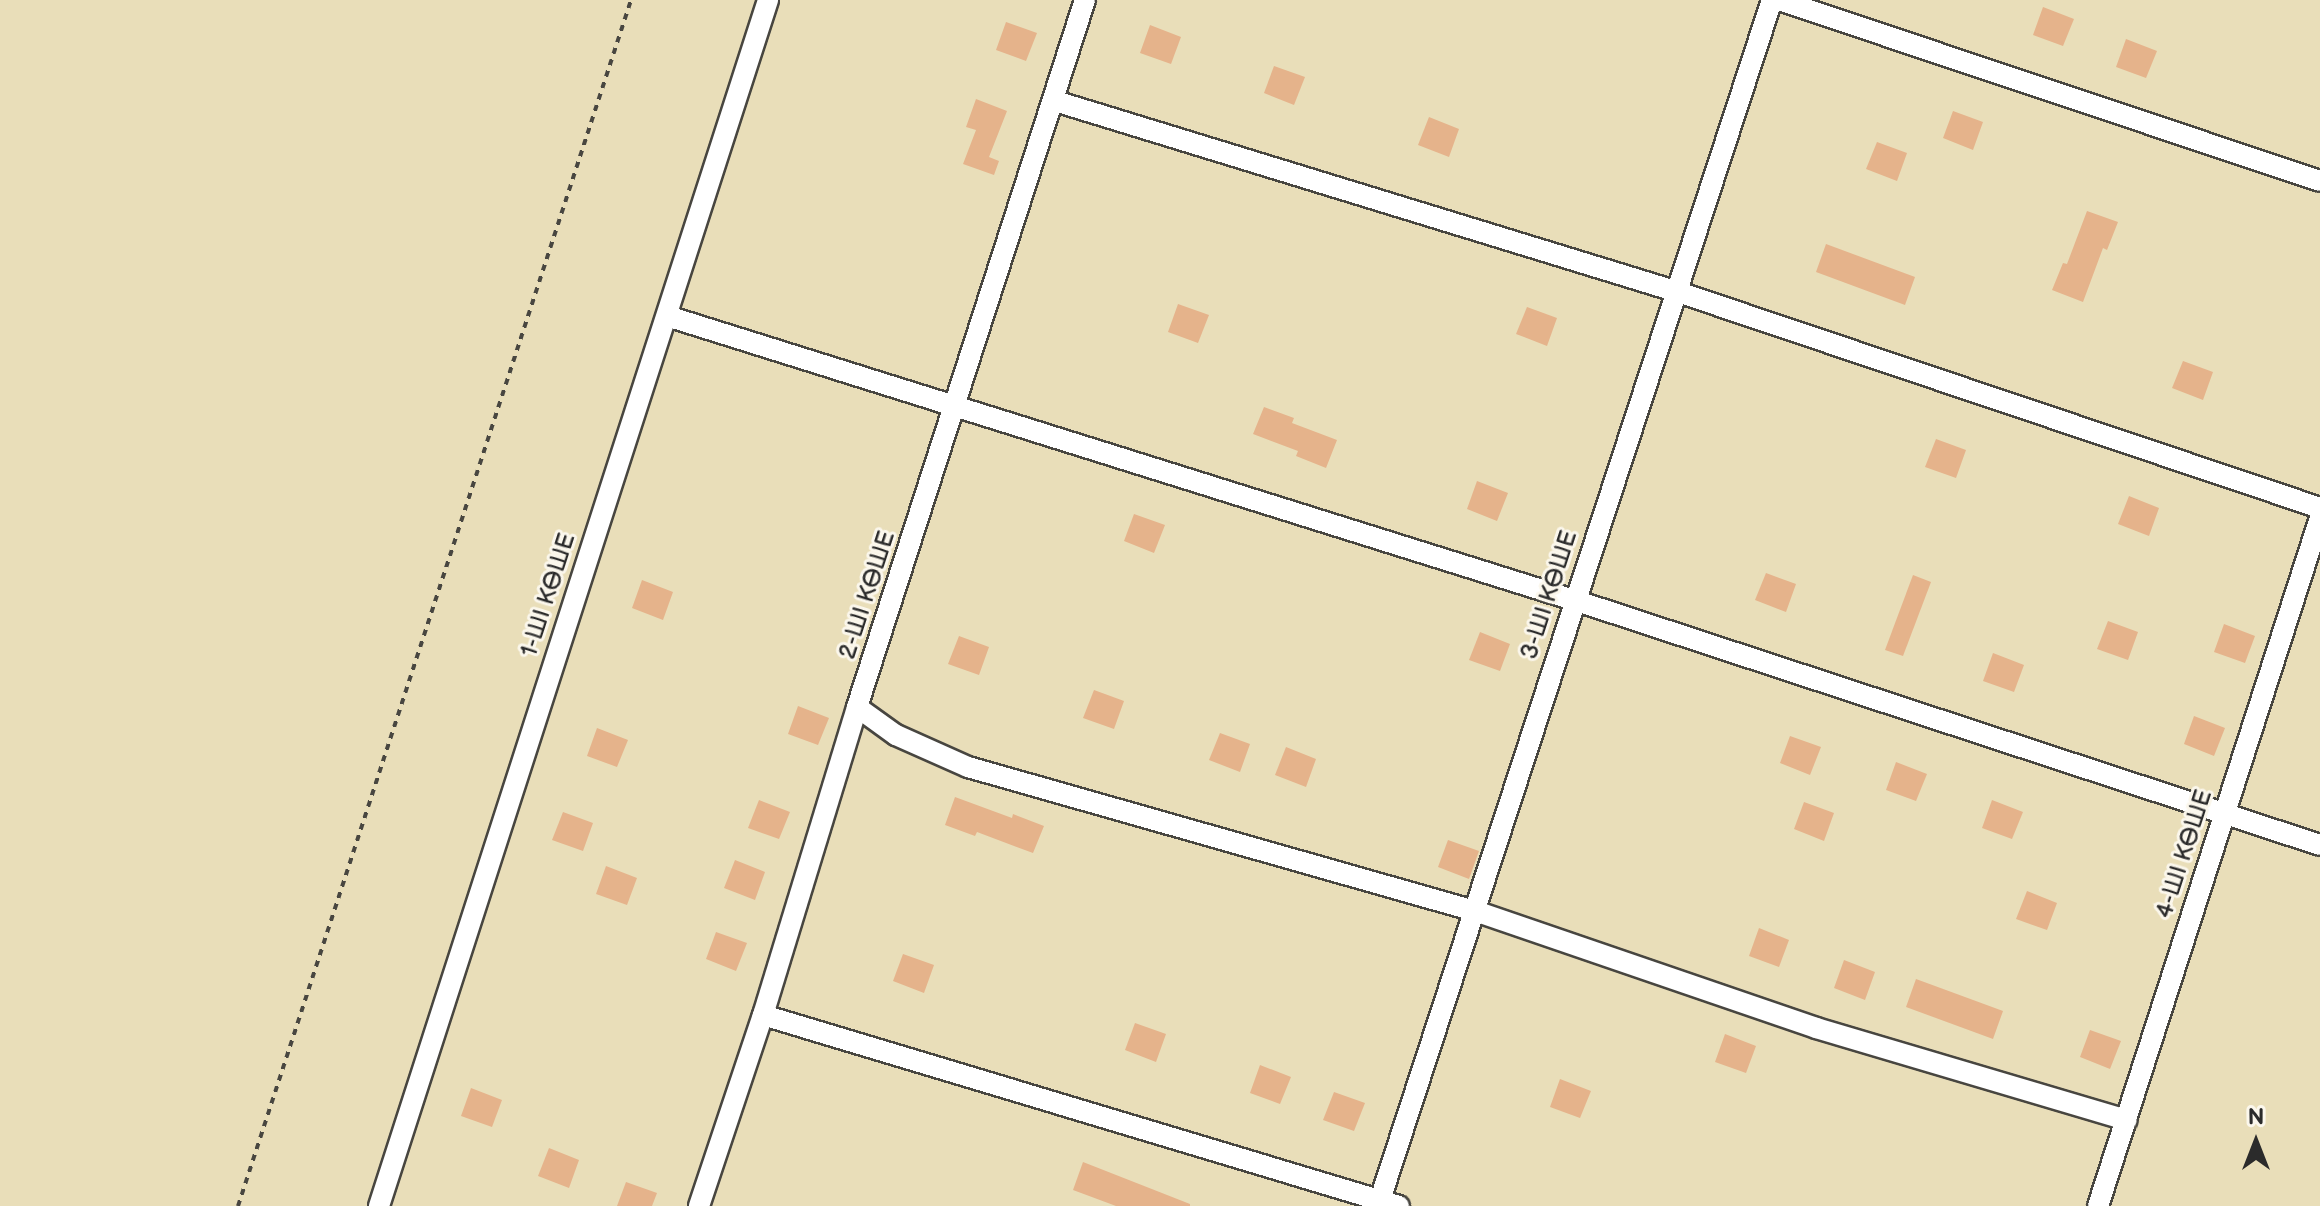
<!DOCTYPE html>
<meta charset="utf-8">
<style>
body{margin:0}
#map{position:relative;width:2320px;height:1206px;overflow:hidden;background:#e9deb9;font-family:"Balsamiq Sans",sans-serif}
div>[style]{position:absolute}
[style*='--x']{left:calc(var(--x)*1px);top:calc(var(--y)*1px);width:calc(var(--w)*1px);rotate:calc(var(--a)*1deg)}
.building>*{inset:0;background:#e5b38b}
.path>*{height:4px;margin-top:-2px;transform-origin:0;background:repeating-linear-gradient(90deg,#484640 0 6px,transparent 0 12px)}
.roads{filter:drop-shadow(2px 0 #484640) drop-shadow(-2px 0 #484640) drop-shadow(0 2px #484640) drop-shadow(0 -2px #484640)}
.minor>*{height:20px;margin:-10px;padding:0 10px;transform-origin:10px;border-radius:10px;background:#fff}
span{translate:-50% -50%;white-space:nowrap;text-align:center;line-height:1.15;-webkit-text-stroke:6px #fbf7ec;paint-order:stroke}
.street-label{font-size:24px;color:#2b2b2b}
.north{position:absolute;left:2216px;top:1102px;width:80px;height:80px;-webkit-text-stroke:6px #fbf7ec;paint-order:stroke;rotate:0deg;font-size:22px;font-weight:700;line-height:32px;text-align:center;color:#2b2b2b}
.north::after{content:'';display:block;margin:auto;width:28px;height:36px;background:#2b2b2b;clip-path:polygon(50% 0,100% 100%,50% 72%,0 100%)}
</style>
<div id="map">
<div class="building">
<i style="clip-path:polygon(2043px 7px,2074px 19px,2063px 46px,2033px 35px)"></i>
<i style="clip-path:polygon(1006px 22px,1037px 33px,1026px 61px,996px 50px)"></i>
<i style="clip-path:polygon(1150px 25px,1181px 37px,1171px 64px,1140px 53px)"></i>
<i style="clip-path:polygon(2126px 39px,2157px 51px,2146px 78px,2116px 67px)"></i>
<i style="clip-path:polygon(1274px 66px,1305px 77px,1294px 105px,1264px 93px)"></i>
<i style="clip-path:polygon(976px 99px,1007px 111px,989px 157px,999px 161px,994px 175px,963px 164px,976px 130px,966px 127px)"></i>
<i style="clip-path:polygon(1953px 111px,1983px 122px,1973px 150px,1943px 138px)"></i>
<i style="clip-path:polygon(1429px 117px,1459px 129px,1449px 157px,1418px 145px)"></i>
<i style="clip-path:polygon(1877px 142px,1907px 153px,1897px 181px,1866px 169px)"></i>
<i style="clip-path:polygon(2087px 211px,2118px 222px,2107px 250px,2103px 248px,2083px 302px,2052px 290px,2063px 263px,2067px 264px)"></i>
<i style="clip-path:polygon(1826px 244px,1915px 277px,1905px 305px,1816px 272px)"></i>
<i style="clip-path:polygon(1178px 304px,1209px 315px,1198px 343px,1168px 332px)"></i>
<i style="clip-path:polygon(1527px 307px,1557px 318px,1547px 346px,1516px 334px)"></i>
<i style="clip-path:polygon(2183px 361px,2213px 372px,2203px 400px,2172px 388px)"></i>
<i style="clip-path:polygon(1264px 407px,1294px 418px,1292px 423px,1337px 440px,1326px 468px,1296px 456px,1298px 451px,1253px 434px)"></i>
<i style="clip-path:polygon(1936px 439px,1966px 450px,1956px 478px,1925px 467px)"></i>
<i style="clip-path:polygon(1477px 481px,1508px 493px,1497px 521px,1467px 509px)"></i>
<i style="clip-path:polygon(2129px 496px,2159px 508px,2149px 536px,2118px 524px)"></i>
<i style="clip-path:polygon(1134px 514px,1165px 525px,1154px 553px,1124px 541px)"></i>
<i style="clip-path:polygon(1766px 573px,1796px 584px,1786px 612px,1755px 600px)"></i>
<i style="clip-path:polygon(1913px 575px,1931px 582px,1903px 656px,1885px 650px)"></i>
<i style="clip-path:polygon(642px 580px,673px 592px,663px 620px,632px 608px)"></i>
<i style="clip-path:polygon(2108px 621px,2138px 632px,2128px 660px,2097px 649px)"></i>
<i style="clip-path:polygon(2224px 624px,2255px 636px,2245px 663px,2214px 652px)"></i>
<i style="clip-path:polygon(1480px 632px,1510px 644px,1500px 671px,1469px 660px)"></i>
<i style="clip-path:polygon(959px 636px,989px 647px,979px 675px,948px 664px)"></i>
<i style="clip-path:polygon(1993px 653px,2024px 665px,2014px 692px,1983px 681px)"></i>
<i style="clip-path:polygon(1094px 690px,1124px 701px,1114px 729px,1083px 718px)"></i>
<i style="clip-path:polygon(798px 706px,829px 718px,818px 745px,788px 734px)"></i>
<i style="clip-path:polygon(2194px 716px,2225px 728px,2214px 756px,2184px 744px)"></i>
<i style="clip-path:polygon(597px 728px,628px 740px,617px 767px,587px 756px)"></i>
<i style="clip-path:polygon(1220px 733px,1250px 744px,1240px 772px,1209px 760px)"></i>
<i style="clip-path:polygon(1790px 736px,1821px 747px,1810px 775px,1780px 763px)"></i>
<i style="clip-path:polygon(1286px 747px,1316px 759px,1306px 787px,1275px 775px)"></i>
<i style="clip-path:polygon(1896px 762px,1927px 774px,1916px 801px,1886px 790px)"></i>
<i style="clip-path:polygon(955px 797px,1012px 818px,1013px 814px,1044px 826px,1033px 853px,977px 832px,975px 836px,945px 825px)"></i>
<i style="clip-path:polygon(759px 800px,790px 812px,779px 839px,748px 828px)"></i>
<i style="clip-path:polygon(1992px 800px,2023px 812px,2012px 839px,1982px 828px)"></i>
<i style="clip-path:polygon(1804px 802px,1834px 813px,1824px 841px,1794px 829px)"></i>
<i style="clip-path:polygon(563px 812px,593px 823px,583px 851px,552px 840px)"></i>
<i style="clip-path:polygon(1448px 840px,1479px 851px,1469px 879px,1438px 867px)"></i>
<i style="clip-path:polygon(735px 860px,765px 872px,755px 900px,724px 888px)"></i>
<i style="clip-path:polygon(606px 866px,637px 878px,627px 905px,596px 894px)"></i>
<i style="clip-path:polygon(2027px 891px,2057px 903px,2047px 930px,2016px 919px)"></i>
<i style="clip-path:polygon(1759px 928px,1789px 940px,1779px 967px,1749px 956px)"></i>
<i style="clip-path:polygon(716px 932px,747px 943px,736px 971px,706px 959px)"></i>
<i style="clip-path:polygon(903px 954px,934px 965px,924px 993px,893px 981px)"></i>
<i style="clip-path:polygon(1844px 960px,1875px 972px,1865px 1000px,1834px 988px)"></i>
<i style="clip-path:polygon(1916px 979px,2003px 1011px,1993px 1039px,1906px 1007px)"></i>
<i style="clip-path:polygon(1135px 1023px,1166px 1034px,1156px 1062px,1125px 1050px)"></i>
<i style="clip-path:polygon(2090px 1030px,2121px 1041px,2110px 1069px,2080px 1057px)"></i>
<i style="clip-path:polygon(1725px 1034px,1756px 1046px,1746px 1073px,1715px 1062px)"></i>
<i style="clip-path:polygon(1260px 1065px,1291px 1077px,1280px 1104px,1250px 1093px)"></i>
<i style="clip-path:polygon(1560px 1079px,1591px 1091px,1580px 1118px,1550px 1107px)"></i>
<i style="clip-path:polygon(471px 1088px,502px 1100px,492px 1127px,461px 1116px)"></i>
<i style="clip-path:polygon(1334px 1092px,1365px 1103px,1354px 1131px,1323px 1120px)"></i>
<i style="clip-path:polygon(549px 1148px,579px 1160px,569px 1188px,538px 1176px)"></i>
<i style="clip-path:polygon(1083px 1162px,1190px 1204px,1190px 1206px,1116px 1206px,1073px 1190px)"></i>
<i style="clip-path:polygon(626px 1182px,657px 1193px,652px 1206px,617px 1206px)"></i>
</div>
<div class="path">
<i style="--x:238;--y:1206;--w:1268;--a:-71.95"></i>
</div>
<div class="roads">
<div class="minor">
<i style="--x:1779;--y:0;--w:570;--a:18.5"></i>
<i style="--x:1055;--y:101;--w:648;--a:17.04"></i>
<i style="--x:1675;--y:291;--w:681;--a:18.59"></i>
<i style="--x:667;--y:316;--w:950;--a:17.39"></i>
<i style="--x:1574;--y:600;--w:785;--a:18.18"></i>
<i style="--x:857;--y:707;--w:48;--a:35.7"></i>
<i style="--x:896;--y:735;--w:79;--a:24"></i>
<i style="--x:968;--y:767;--w:527;--a:15.86"></i>
<i style="--x:1475;--y:911;--w:361;--a:18.9"></i>
<i style="--x:1816;--y:1028;--w:324;--a:16.5"></i>
<i style="--x:763;--y:1015;--w:664;--a:16.72"></i>
<i style="--x:379;--y:1206;--w:1267;--a:-72.12"></i>
<i style="--x:699;--y:1206;--w:201;--a:-71.5"></i>
<i style="--x:763;--y:1015;--w:322;--a:-73"></i>
<i style="--x:857;--y:707;--w:743;--a:-72.13"></i>
<i style="--x:1378;--y:1206;--w:1269;--a:-71.91"></i>
<i style="--x:2098;--y:1206;--w:723;--a:-72.12"></i>
</div>
</div>
<div class="street-label">
<span style="left:548px;top:595px;rotate:-72deg">1-ШІ КӨШЕ</span>
<span style="left:867px;top:595px;rotate:-72deg">2-ШІ КӨШЕ</span>
<span style="left:1549px;top:595px;rotate:-72deg">3-ШІ КӨШЕ</span>
<span style="left:2184px;top:854px;rotate:-72deg">4-ШІ КӨШЕ</span>
</div>
<div class="north">N</div>
</div>
